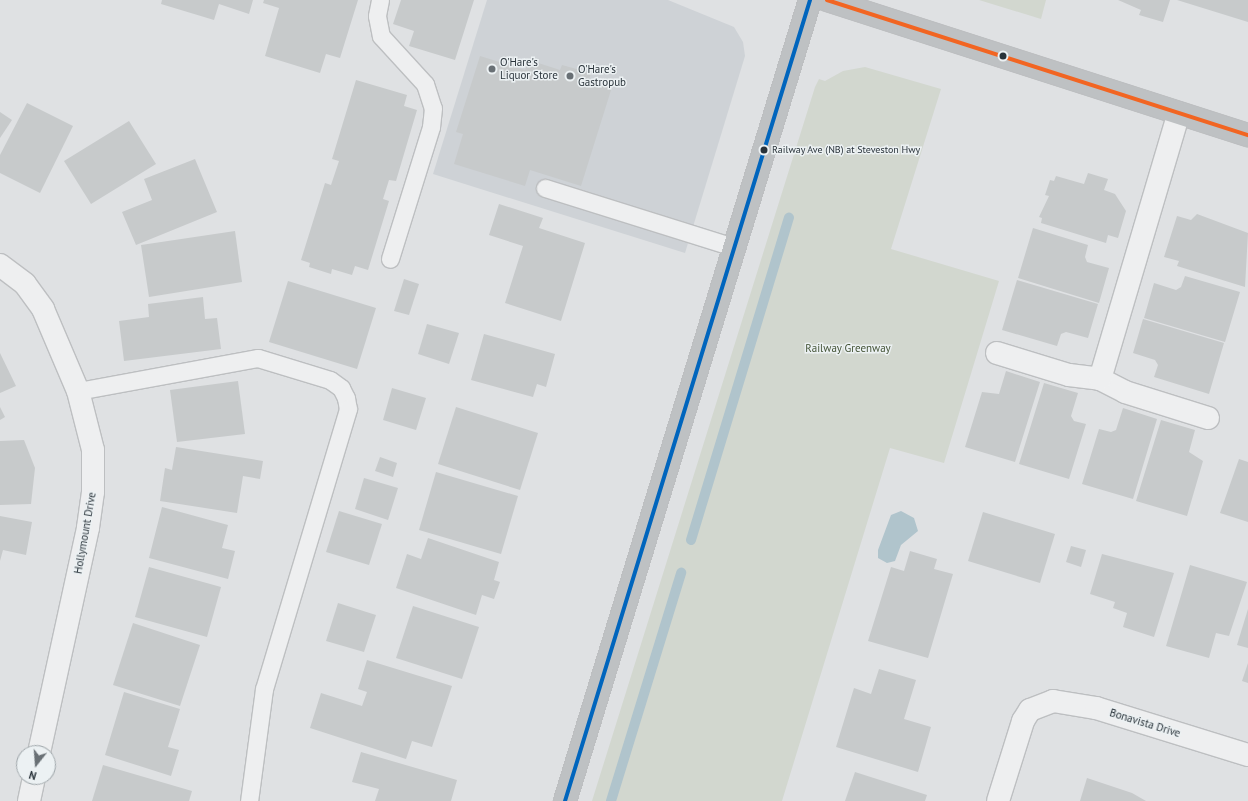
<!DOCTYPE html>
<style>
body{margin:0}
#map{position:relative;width:1248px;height:801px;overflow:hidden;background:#dfe1e3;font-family:"PT Sans",sans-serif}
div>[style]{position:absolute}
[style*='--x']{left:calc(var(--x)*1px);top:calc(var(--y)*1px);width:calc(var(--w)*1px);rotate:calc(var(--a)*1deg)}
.built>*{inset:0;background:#ced2d6}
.green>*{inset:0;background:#d2d7cf}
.water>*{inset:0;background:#b0c4cc}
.stream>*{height:10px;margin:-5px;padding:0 5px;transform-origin:5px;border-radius:5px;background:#b0c4cc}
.building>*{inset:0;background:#c7cacb}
.roads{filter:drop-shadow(1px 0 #bdbfc1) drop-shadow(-1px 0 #bdbfc1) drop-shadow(0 1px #bdbfc1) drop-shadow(0 -1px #bdbfc1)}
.lane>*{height:17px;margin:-8.5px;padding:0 8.5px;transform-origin:8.5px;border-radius:8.5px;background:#eeeff0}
.street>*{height:22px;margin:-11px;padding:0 11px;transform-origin:11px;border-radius:11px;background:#eeeff0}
.secondary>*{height:22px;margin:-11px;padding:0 11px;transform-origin:11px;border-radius:11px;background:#bec1c3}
.bus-1>*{height:4px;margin:-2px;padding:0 2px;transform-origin:2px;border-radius:2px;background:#f26522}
.bus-2>*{height:4px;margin:-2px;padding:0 2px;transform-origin:2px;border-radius:2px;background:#0065bd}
.dots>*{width:11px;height:11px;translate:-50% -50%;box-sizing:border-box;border:2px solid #ecf1f3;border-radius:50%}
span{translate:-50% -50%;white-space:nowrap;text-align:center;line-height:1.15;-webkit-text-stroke:3px #ecf1f3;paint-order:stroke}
.bus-label{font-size:10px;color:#29333a}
.left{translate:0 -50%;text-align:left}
.poi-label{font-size:11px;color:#29333a}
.park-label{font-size:11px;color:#445437}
.street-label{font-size:11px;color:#29333a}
.north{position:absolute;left:16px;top:745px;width:40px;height:40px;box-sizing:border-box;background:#ecf1f3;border:1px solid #9ea5a9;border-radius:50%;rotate:197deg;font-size:11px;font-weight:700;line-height:16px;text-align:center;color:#29333a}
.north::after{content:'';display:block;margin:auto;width:14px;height:18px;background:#697075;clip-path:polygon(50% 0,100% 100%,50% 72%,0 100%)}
</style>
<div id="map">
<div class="built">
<i style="clip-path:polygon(487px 0,668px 0,734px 27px,743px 42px,745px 56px,685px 253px,433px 174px)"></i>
</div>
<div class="green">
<i style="clip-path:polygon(979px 0,1046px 0,1041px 19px)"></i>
<i style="clip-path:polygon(865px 67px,941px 89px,891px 249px,999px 281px,944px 463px,890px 448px,782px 801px,592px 801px,815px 87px,819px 79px,825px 81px,843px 71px)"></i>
</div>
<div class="water">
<i style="clip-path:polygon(901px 511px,914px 518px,918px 531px,901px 545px,895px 561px,887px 563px,878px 558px,878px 550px,891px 515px)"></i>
</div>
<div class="stream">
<i style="--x:691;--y:540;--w:337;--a:-73.1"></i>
<i style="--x:611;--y:801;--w:239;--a:-72.9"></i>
</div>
<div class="building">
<i style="clip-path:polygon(162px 0,253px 0,249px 14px,219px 4px,214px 20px,161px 4px)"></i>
<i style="clip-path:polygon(264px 0,358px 0,340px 58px,326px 54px,320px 73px,265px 56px,279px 8px,263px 3px)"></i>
<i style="clip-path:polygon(401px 0,474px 0,455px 60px,409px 46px,414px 31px,393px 24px)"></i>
<i style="clip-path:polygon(1118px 0,1170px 0,1163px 22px,1139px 15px,1141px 10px)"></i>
<i style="clip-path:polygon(1177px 0,1248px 0,1248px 22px)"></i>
<i style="clip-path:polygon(480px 56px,525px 70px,529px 60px,560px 70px,562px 65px,591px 73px,589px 79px,612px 87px,581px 186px,530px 170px,525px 186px,454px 164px,463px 134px,456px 132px)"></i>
<i style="clip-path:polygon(356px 80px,407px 95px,404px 106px,417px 110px,396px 181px,389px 180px,383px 199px,389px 201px,368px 270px,355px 266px,352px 275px,332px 269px,331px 274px,309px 267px,310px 263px,301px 260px,325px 183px,331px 185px,339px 161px,332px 159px)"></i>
<i style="clip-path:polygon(27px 103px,73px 126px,40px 193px,0 173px,0 155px)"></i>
<i style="clip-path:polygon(0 112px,12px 120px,0 138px)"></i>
<i style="clip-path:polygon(129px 121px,156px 164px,91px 204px,64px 161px)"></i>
<i style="clip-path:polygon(195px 159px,217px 212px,136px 245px,122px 212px,152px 200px,144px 179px)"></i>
<i style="clip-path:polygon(1088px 173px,1108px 179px,1104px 190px,1115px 194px,1126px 211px,1118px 238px,1108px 235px,1106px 243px,1041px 223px,1042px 218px,1039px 217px,1049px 196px,1045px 195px,1050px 180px,1054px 181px,1056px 176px,1084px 184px)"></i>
<i style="clip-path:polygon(499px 204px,543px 218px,539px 228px,585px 243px,561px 321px,505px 303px,523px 246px,489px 235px)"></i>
<i style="clip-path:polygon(1197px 214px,1248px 233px,1245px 287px,1177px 266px,1179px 261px,1164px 257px,1177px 216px,1191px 220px)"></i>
<i style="clip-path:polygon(1033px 228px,1088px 245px,1085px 257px,1087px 262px,1109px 268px,1099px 303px,1018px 278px)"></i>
<i style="clip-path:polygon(235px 231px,242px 282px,149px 297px,141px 245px)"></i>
<i style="clip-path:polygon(1185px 276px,1240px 292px,1225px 342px,1144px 318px,1154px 283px,1176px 290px,1181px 287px)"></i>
<i style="clip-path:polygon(404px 279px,419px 284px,409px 315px,394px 311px)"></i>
<i style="clip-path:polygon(1017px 280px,1098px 304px,1088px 338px,1066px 332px,1061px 334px,1057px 346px,1002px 330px)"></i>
<i style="clip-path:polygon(288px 281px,376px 308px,357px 369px,269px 342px)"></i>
<i style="clip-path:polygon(203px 297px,205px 319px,217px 318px,221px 349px,124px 361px,119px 321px,149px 317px,148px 304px)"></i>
<i style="clip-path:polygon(1143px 319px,1224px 343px,1209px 394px,1154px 377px,1158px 365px,1155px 360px,1133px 353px)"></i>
<i style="clip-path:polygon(427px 324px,459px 333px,449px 364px,418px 354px)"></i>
<i style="clip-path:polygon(484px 334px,555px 354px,546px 387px,537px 384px,533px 397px,471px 380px)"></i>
<i style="clip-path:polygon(0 353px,16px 386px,0 393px)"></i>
<i style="clip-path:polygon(1006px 371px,1040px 382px,1015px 462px,965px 447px,982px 392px,999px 394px)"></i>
<i style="clip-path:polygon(238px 381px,245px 434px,177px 442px,170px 390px)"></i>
<i style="clip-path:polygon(1044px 383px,1078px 393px,1071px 416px,1074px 421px,1086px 424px,1069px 479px,1019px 464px)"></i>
<i style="clip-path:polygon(392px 388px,426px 398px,416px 430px,383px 420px)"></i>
<i style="clip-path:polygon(0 407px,5px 417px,0 420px)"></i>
<i style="clip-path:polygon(456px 407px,538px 433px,520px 490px,438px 464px)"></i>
<i style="clip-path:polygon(1123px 408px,1157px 419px,1133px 499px,1082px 484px,1099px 429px,1111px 432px,1116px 430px)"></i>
<i style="clip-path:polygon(1161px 420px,1195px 430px,1189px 452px,1203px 461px,1187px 516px,1136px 501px)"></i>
<i style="clip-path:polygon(24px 440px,35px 468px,31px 504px,0 505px,0 441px)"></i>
<i style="clip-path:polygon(176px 447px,263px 461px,260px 479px,243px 476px,237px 513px,160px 501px,165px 468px,172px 470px)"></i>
<i style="clip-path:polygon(380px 457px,397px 463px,393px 477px,375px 471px)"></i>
<i style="clip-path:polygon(1239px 459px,1248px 462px,1248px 522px,1220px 513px)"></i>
<i style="clip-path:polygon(436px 472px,518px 496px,501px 554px,419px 530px)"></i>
<i style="clip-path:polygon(364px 478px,398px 488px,388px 520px,355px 509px)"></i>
<i style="clip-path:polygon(162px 507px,228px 525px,222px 548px,235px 551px,228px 579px,149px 558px)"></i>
<i style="clip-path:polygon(339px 511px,382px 524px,369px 565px,326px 552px)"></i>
<i style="clip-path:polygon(983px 512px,1055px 534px,1040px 583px,968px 561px)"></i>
<i style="clip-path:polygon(0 516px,32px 522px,26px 555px,3px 550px,0 561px)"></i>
<i style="clip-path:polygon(428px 538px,499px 562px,494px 580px,500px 582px,494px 599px,482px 595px,476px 615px,396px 588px,407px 554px,421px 559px)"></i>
<i style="clip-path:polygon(1071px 546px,1086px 550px,1081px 567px,1066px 562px)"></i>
<i style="clip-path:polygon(910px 551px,937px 559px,934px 569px,953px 574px,928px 658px,868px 641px,891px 567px,904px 571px)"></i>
<i style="clip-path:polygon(1102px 554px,1174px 573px,1154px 637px,1123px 627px,1127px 613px,1113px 608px,1115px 602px,1090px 594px)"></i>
<i style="clip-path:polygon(1190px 565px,1247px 582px,1229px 636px,1216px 633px,1209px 658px,1166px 646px)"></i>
<i style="clip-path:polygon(149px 567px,221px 587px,207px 637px,135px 617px)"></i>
<i style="clip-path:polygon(338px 603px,376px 615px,364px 652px,326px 641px)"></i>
<i style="clip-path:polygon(413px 606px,479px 627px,462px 679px,396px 658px)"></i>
<i style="clip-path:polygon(1248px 609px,1248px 648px,1237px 645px)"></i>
<i style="clip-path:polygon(133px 623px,200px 645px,180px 706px,113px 685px)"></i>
<i style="clip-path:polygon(367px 660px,452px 686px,432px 747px,412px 741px,406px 759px,310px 728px,321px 693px,362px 706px,367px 692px,358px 689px)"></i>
<i style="clip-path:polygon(1248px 663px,1248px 683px,1242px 681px)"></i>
<i style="clip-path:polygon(879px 669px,916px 680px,904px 719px,931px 727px,918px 772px,836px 747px,854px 688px,871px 694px)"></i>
<i style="clip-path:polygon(124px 692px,180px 709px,168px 747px,179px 750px,171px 776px,105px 755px)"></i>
<i style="clip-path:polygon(361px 752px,457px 780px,451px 801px,375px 801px,379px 789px,352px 782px)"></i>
<i style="clip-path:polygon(103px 765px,192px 791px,189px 801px,92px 801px)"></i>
<i style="clip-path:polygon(855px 772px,927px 795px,925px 801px,845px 801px)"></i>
<i style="clip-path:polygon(1087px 778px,1132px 793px,1146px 801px,1080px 801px)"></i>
</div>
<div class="roads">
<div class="lane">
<i style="--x:380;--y:0;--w:16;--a:101"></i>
<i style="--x:377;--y:16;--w:20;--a:79"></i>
<i style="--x:381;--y:36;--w:65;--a:47.5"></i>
<i style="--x:425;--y:84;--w:25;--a:72"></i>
<i style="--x:433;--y:108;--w:19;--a:96"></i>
<i style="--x:431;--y:127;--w:138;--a:107.3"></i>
<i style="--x:545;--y:188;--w:197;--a:17.4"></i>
<i style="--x:78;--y:391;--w:183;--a:-10.4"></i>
<i style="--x:258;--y:358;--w:75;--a:17"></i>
<i style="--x:330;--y:380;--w:14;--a:36"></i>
<i style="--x:341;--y:388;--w:11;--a:63"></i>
<i style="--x:346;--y:398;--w:11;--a:80"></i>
<i style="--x:348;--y:409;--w:292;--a:106.7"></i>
<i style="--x:264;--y:689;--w:113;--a:97.6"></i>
</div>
<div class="street">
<i style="--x:0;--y:265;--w:31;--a:37"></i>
<i style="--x:25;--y:284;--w:31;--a:54"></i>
<i style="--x:43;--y:309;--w:89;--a:66.9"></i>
<i style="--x:78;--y:391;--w:61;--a:75.7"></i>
<i style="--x:93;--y:450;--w:42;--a:90"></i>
<i style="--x:93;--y:492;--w:36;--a:98"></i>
<i style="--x:88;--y:528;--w:230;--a:102.3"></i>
<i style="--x:997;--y:353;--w:75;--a:17"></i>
<i style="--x:1069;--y:375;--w:31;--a:7"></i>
<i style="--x:1100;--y:379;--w:28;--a:27"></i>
<i style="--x:1125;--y:392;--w:87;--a:17.4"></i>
<i style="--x:1100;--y:379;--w:277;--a:-73.5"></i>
<i style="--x:29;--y:801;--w:25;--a:-78"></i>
<i style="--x:998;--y:801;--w:84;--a:-72.6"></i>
<i style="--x:1023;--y:721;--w:13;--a:-58"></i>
<i style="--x:1030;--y:710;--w:25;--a:-21"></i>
<i style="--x:1053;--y:701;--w:44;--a:9.2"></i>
<i style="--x:1096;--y:708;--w:159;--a:17.2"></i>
</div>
<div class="secondary">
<i style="--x:827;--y:0;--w:442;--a:17.8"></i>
<i style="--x:565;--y:801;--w:838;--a:-72.99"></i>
</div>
</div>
<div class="bus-1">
<i style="--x:827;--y:0;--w:442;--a:17.8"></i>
</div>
<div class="bus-2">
<i style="--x:565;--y:801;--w:838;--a:-72.99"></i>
</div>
<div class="dots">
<i style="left:1003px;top:56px;background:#29333a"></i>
<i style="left:492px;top:69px;background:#697075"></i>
<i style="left:570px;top:76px;background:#697075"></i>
<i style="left:764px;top:150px;background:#29333a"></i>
</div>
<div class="bus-label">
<span class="left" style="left:772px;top:150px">Railway Ave (NB) at Steveston Hwy</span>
</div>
<div class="poi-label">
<span class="left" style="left:500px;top:69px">O'Hare's<br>Liquor Store</span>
<span class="left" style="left:578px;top:76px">O'Hare's<br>Gastropub</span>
</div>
<div class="park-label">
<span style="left:848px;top:348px">Railway Greenway</span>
</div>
<div class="street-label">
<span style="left:85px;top:533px;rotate:-80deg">Hollymount Drive</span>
<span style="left:1145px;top:723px;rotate:17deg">Bonavista Drive</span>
</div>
<div class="north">N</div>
</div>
